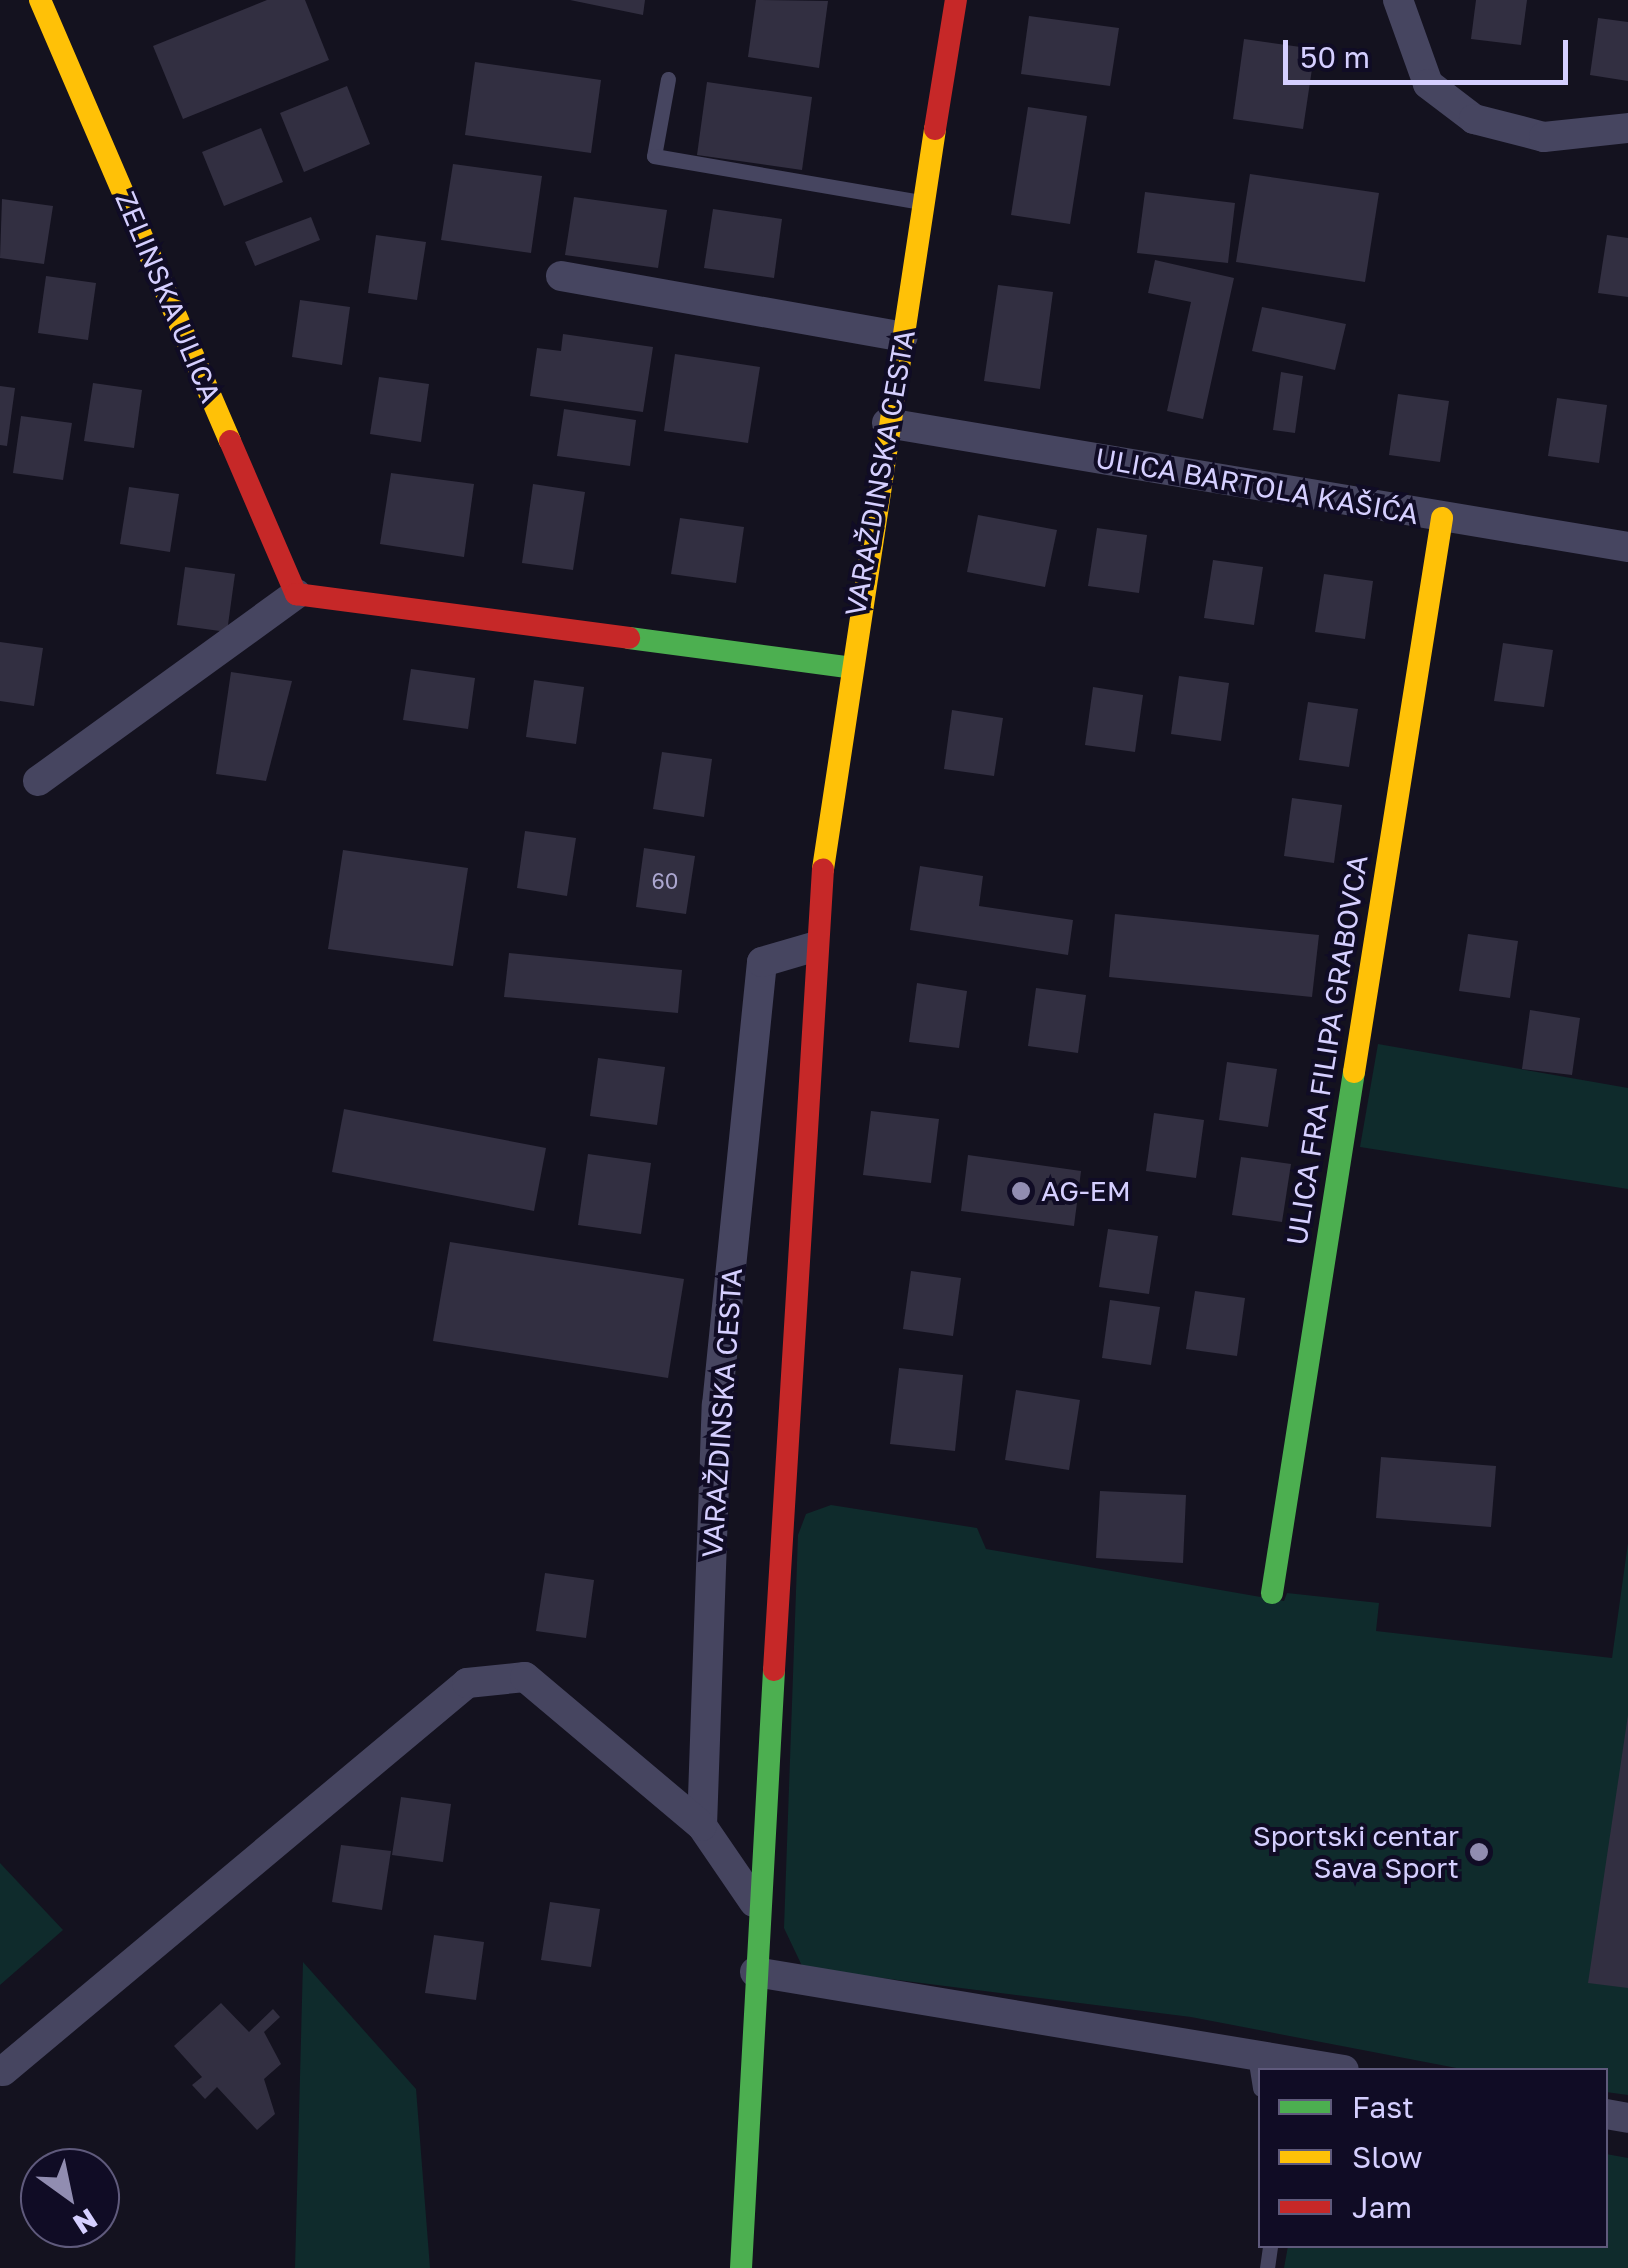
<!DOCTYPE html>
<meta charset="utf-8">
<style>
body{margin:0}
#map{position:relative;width:1628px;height:2268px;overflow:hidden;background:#14121f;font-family:"Golos Text",sans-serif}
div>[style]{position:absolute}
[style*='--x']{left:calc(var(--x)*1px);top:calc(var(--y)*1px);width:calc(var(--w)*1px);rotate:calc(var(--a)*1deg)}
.green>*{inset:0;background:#0f2b2c}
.building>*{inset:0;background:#322f41}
.lane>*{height:15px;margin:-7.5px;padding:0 7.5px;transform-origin:7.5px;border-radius:7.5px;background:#464560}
.street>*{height:30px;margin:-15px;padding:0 15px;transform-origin:15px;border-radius:15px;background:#464560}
.fast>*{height:22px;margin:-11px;padding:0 11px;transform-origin:11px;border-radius:11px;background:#4caf50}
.slow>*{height:22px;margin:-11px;padding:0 11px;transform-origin:11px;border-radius:11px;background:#ffc107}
.jam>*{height:22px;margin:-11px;padding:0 11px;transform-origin:11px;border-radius:11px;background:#c62828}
.dots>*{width:28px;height:28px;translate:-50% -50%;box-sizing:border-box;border:5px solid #100c25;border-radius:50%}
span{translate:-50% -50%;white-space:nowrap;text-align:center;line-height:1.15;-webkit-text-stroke:8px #100c25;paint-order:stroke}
.number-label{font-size:22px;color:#aca7d0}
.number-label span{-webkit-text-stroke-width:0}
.street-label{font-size:28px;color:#d5cfff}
.poi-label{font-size:28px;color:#d5cfff}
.left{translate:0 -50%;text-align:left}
.right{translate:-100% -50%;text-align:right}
.legend{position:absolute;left:1258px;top:2068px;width:350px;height:180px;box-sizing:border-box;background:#100c25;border:2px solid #5f5a7c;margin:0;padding:12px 18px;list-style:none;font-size:30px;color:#d5cfff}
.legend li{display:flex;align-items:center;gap:20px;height:50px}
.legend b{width:50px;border:2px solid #5f5a7c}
.north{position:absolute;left:20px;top:2148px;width:100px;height:100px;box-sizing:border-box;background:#100c25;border:2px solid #5f5a7c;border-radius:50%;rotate:147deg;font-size:28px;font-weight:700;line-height:40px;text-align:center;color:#d5cfff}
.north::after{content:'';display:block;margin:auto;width:35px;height:45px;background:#918db1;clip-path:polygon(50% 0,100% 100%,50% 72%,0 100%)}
.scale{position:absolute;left:1283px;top:40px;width:285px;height:45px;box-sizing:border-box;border:5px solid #d5cfff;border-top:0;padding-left:12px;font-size:30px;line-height:35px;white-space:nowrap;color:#d5cfff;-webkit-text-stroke:8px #100c25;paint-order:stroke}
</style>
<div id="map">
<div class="green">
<i style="clip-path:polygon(1378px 1044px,1628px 1088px,1628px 1189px,1360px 1147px)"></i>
<i style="clip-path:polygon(831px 1505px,977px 1528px,986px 1549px,1284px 1601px,1287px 1593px,1379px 1603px,1376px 1631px,1612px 1658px,1628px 1543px,1628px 2095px,1606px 2092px,1606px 2070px,1467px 2070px,1191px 2017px,803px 1968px,784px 1928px,798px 1535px,806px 1514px)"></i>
<i style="clip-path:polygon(0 1863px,63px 1930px,0 1985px)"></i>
<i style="clip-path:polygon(303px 1962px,416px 2089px,430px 2268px,295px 2268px)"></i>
<i style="clip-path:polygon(1606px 2154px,1628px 2158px,1628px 2268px,1284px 2268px,1288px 2246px,1606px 2246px)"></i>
</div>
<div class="building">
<i style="clip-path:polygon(267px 0,305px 0,329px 60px,183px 119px,153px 46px)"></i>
<i style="clip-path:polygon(570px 0,645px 0,643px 15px)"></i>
<i style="clip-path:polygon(756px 0,828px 1px,819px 68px,748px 57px)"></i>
<i style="clip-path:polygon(1476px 0,1527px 0,1521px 45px,1471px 39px)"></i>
<i style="clip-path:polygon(1029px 16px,1119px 28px,1110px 86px,1021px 74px)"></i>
<i style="clip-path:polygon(1598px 18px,1628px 22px,1628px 81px,1590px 75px)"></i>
<i style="clip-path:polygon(1244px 39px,1315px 49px,1303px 129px,1233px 119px)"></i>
<i style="clip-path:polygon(475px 62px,601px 80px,591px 153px,465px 135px)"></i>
<i style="clip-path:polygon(707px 82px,812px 97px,802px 170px,697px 155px)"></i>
<i style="clip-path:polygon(347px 86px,370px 144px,304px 172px,280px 113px)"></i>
<i style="clip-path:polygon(1028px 107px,1087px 116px,1070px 224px,1011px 215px)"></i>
<i style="clip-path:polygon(261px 128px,283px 182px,224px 206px,202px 152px)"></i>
<i style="clip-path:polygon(453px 164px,542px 176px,531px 253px,441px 240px)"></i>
<i style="clip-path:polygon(1250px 174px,1379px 193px,1365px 282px,1236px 262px)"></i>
<i style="clip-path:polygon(1145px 192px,1235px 203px,1228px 263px,1137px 253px)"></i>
<i style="clip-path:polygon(574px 197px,667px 210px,658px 268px,565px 255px)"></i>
<i style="clip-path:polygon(2px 199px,53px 206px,44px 264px,0 258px)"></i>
<i style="clip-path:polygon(713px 209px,782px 219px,774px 278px,704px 268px)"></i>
<i style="clip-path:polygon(311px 217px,320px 240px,255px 266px,245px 242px)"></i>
<i style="clip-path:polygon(376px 235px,426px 242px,417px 300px,368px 293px)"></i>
<i style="clip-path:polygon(1607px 235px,1628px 238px,1628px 297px,1598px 293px)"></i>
<i style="clip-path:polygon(1155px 260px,1234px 278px,1203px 419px,1167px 411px,1191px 302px,1148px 293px)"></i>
<i style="clip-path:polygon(46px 276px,96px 283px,88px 340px,38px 333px)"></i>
<i style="clip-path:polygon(998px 285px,1053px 292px,1040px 389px,984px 381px)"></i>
<i style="clip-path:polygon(300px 300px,350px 307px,342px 365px,292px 357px)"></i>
<i style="clip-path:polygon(1262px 307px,1346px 324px,1335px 370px,1252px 351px)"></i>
<i style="clip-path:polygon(563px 334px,653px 347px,643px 412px,530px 396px,537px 348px,561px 351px)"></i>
<i style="clip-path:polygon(675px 354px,760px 367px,748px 443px,664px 431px)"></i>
<i style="clip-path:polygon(1281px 372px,1303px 376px,1295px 433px,1273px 430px)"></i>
<i style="clip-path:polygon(379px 377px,429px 384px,421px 442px,370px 434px)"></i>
<i style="clip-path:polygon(93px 383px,142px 390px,134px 448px,84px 441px)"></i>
<i style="clip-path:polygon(0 386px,15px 388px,7px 446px,0 445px)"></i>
<i style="clip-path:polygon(1398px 394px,1449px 401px,1440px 462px,1389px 455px)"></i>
<i style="clip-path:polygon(1557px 398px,1607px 405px,1599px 463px,1548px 456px)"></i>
<i style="clip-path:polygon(564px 409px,636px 420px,630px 466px,557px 456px)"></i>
<i style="clip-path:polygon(21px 416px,72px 423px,63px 480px,13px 473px)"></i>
<i style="clip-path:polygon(391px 473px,474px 484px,464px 557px,380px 544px)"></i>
<i style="clip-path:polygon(533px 484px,585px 492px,573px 570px,522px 563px)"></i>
<i style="clip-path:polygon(129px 487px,179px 494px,170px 552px,120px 544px)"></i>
<i style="clip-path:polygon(978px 515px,1057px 530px,1045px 587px,967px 572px)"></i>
<i style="clip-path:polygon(680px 518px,744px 527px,736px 583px,671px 574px)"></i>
<i style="clip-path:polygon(1097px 528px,1147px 535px,1139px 593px,1088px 586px)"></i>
<i style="clip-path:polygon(1213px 560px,1263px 567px,1254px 625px,1204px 618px)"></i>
<i style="clip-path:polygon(185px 567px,235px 574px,227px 632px,177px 625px)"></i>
<i style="clip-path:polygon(1324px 574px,1373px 581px,1365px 639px,1315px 632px)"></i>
<i style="clip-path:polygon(0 642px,43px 648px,34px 706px,0 701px)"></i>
<i style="clip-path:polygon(1503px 643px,1553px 650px,1544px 707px,1494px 701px)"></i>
<i style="clip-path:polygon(411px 669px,475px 678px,468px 729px,403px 720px)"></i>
<i style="clip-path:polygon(231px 672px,292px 681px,266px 781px,216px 774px)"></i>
<i style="clip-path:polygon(1179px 676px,1229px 683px,1221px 741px,1171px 734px)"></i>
<i style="clip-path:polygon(534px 680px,584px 687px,576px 744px,526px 737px)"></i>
<i style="clip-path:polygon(1093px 687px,1143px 695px,1135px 752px,1085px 745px)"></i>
<i style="clip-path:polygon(1308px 702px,1358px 709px,1349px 767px,1299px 760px)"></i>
<i style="clip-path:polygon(952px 710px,1003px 718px,994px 776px,944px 769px)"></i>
<i style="clip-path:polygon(662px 752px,712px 759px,704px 817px,653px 809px)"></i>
<i style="clip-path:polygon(1292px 798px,1342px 805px,1334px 863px,1284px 856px)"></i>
<i style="clip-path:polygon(525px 831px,576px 838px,567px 896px,517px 888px)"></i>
<i style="clip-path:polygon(644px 848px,695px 856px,686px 914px,636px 907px)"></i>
<i style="clip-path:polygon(343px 850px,468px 868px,453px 966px,328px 949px)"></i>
<i style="clip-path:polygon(920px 866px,983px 876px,979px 906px,1073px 920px,1068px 955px,910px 930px)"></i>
<i style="clip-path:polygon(1115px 914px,1319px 935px,1312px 997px,1109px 977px)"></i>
<i style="clip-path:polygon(1468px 934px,1518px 941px,1510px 998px,1459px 991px)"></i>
<i style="clip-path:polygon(509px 953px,682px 970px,678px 1013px,504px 997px)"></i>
<i style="clip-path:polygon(917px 983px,967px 991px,959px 1048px,909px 1042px)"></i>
<i style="clip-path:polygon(1036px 988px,1086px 995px,1078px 1053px,1028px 1046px)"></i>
<i style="clip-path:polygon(1530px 1010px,1580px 1018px,1572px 1075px,1522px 1069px)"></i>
<i style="clip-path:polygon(598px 1058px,665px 1067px,657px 1125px,590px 1116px)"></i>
<i style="clip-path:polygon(1227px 1062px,1277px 1069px,1268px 1127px,1219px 1120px)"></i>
<i style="clip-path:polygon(344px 1109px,546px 1148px,534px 1211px,332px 1172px)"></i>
<i style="clip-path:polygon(871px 1111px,939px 1119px,931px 1183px,863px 1175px)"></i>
<i style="clip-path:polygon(1154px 1113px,1204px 1120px,1196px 1178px,1146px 1171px)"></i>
<i style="clip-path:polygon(588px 1154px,651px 1163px,641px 1234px,578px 1225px)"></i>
<i style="clip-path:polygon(968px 1155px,1081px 1171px,1074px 1226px,961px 1211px)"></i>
<i style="clip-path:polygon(1241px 1157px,1291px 1164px,1282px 1222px,1232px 1215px)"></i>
<i style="clip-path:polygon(1108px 1229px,1158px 1236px,1149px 1294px,1099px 1287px)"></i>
<i style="clip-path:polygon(450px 1242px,684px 1279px,668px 1378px,433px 1341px)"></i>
<i style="clip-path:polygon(911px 1271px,961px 1278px,953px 1336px,903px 1329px)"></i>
<i style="clip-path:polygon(1195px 1291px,1245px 1298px,1237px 1356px,1186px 1349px)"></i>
<i style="clip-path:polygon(1110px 1300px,1160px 1307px,1151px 1365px,1102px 1358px)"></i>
<i style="clip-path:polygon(899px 1368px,963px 1375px,955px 1451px,890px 1444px)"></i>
<i style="clip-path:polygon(1016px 1390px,1080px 1400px,1069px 1470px,1005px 1460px)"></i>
<i style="clip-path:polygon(1381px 1457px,1496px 1466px,1491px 1527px,1376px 1518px)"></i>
<i style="clip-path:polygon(1100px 1491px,1186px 1495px,1183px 1563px,1096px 1558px)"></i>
<i style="clip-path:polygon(545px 1573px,594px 1580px,586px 1638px,536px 1631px)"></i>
<i style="clip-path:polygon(1628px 1715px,1628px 1988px,1588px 1983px)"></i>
<i style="clip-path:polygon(401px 1797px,451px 1804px,443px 1862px,392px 1855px)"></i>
<i style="clip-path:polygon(341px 1845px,391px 1851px,382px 1910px,332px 1902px)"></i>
<i style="clip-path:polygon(550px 1902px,600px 1909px,591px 1967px,541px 1960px)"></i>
<i style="clip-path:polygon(434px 1935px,484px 1942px,476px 2000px,425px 1993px)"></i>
<i style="clip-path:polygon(221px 2003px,249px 2032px,273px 2009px,280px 2017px,264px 2032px,281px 2064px,264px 2079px,275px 2114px,257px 2130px,217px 2087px,205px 2099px,192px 2085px,202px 2077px,174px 2046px)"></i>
</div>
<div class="lane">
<i style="--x:668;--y:79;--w:78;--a:100.3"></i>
<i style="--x:654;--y:156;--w:270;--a:9.8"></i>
<i style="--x:1255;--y:2056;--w:33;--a:81"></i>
<i style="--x:1267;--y:2268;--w:22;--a:-82"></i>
</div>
<div class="street">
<i style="--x:1398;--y:0;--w:89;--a:70.3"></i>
<i style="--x:1428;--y:84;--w:58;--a:37.3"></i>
<i style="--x:1474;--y:119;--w:72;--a:14.4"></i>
<i style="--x:1544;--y:137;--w:84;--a:-6.1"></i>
<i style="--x:561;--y:276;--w:347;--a:10.1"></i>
<i style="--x:887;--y:423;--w:751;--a:9.5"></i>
<i style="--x:38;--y:781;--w:319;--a:-35.9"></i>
<i style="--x:754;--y:1902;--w:92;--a:-124.4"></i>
<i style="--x:702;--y:1826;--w:421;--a:-88"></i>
<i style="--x:717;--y:1405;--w:445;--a:-84.2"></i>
<i style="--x:762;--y:962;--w:53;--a:-16.4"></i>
<i style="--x:755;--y:1972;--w:597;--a:9.45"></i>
<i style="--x:3;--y:2071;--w:605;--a:-39.9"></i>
<i style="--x:467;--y:1683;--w:58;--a:-5.9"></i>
<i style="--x:525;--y:1677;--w:231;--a:40.1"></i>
<i style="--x:1606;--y:2114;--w:22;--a:10"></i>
</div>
<div class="fast">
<i style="--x:629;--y:638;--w:220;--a:7.6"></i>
<i style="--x:1272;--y:1593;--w:527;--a:-81.06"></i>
<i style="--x:741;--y:2268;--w:599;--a:-86.84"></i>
</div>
<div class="slow">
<i style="--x:40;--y:0;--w:480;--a:66.7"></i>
<i style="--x:823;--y:869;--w:748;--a:-81.39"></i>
<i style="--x:1354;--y:1072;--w:561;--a:-80.97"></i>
</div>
<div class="jam">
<i style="--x:935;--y:129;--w:131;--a:-80.8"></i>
<i style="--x:230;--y:441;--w:167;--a:66.7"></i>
<i style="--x:296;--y:594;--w:336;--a:7.5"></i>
<i style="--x:774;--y:1670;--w:802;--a:-86.5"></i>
</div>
<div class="dots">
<i style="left:1021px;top:1191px;background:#918db1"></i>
<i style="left:1479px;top:1852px;background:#918db1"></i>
</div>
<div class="number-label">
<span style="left:665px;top:881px">60</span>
</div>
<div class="street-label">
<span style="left:168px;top:297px;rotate:67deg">ZELINSKA ULICA</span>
<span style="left:880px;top:473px;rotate:-80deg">VARAŽDINSKA CESTA</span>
<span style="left:1257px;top:486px;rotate:10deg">ULICA BARTOLA KAŠIĆA</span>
<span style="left:1327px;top:1050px;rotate:-81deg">ULICA FRA FILIPA GRABOVCA</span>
<span style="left:722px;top:1413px;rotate:-86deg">VARAŽDINSKA CESTA</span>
</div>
<div class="poi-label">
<span class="left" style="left:1041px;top:1191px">AG-EM</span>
<span class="right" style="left:1459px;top:1852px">Sportski centar<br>Sava Sport</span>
</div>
<ul class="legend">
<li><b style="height:12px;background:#4caf50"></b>Fast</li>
<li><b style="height:12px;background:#ffc107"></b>Slow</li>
<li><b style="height:12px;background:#c62828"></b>Jam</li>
</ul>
<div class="north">N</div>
<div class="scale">50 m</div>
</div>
